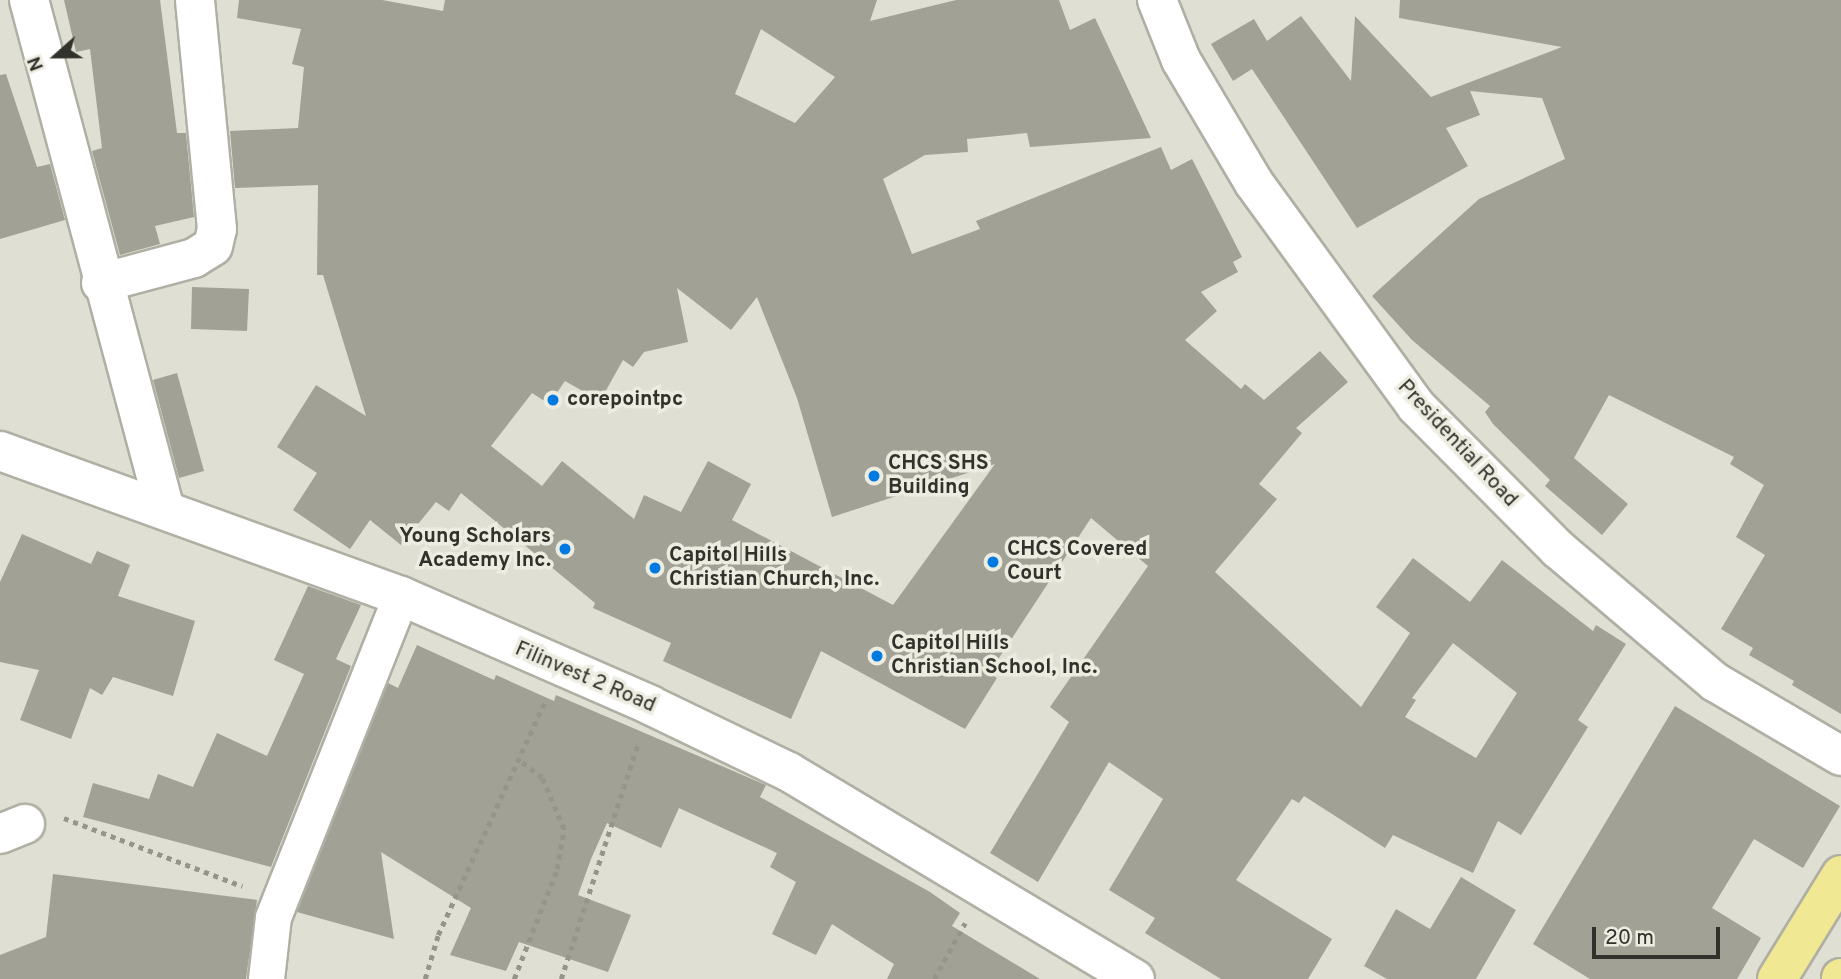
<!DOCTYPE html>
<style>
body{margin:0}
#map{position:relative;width:1841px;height:979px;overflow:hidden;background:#e0dfd3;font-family:Overpass,sans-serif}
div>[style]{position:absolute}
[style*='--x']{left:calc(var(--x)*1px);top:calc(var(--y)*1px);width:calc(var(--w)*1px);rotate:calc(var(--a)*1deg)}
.building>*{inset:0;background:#a2a196}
.path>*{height:4.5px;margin-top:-2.25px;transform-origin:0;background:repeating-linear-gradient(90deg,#96958c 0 5px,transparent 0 10px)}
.roads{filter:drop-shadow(2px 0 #b0afa4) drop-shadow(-2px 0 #b0afa4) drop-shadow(0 2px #b0afa4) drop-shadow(0 -2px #b0afa4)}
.pedestrian>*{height:35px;margin:-17.5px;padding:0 17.5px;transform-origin:17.5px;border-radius:17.5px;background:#fff}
.minor>*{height:38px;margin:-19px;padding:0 19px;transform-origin:19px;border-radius:19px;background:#fff}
.tertiary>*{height:38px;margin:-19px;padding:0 19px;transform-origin:19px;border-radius:19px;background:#fff}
.primary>*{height:38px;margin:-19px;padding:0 19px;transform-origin:19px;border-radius:19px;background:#f1e893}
.dots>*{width:19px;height:19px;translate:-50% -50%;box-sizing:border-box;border:4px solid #edece0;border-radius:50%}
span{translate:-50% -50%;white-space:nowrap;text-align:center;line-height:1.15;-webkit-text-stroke:7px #edece0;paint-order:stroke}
.poi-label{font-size:21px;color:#32322d;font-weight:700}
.left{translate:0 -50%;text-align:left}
.right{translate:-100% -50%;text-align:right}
.street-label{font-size:21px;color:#32322d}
.north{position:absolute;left:21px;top:21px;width:70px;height:70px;-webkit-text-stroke:5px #edece0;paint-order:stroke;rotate:249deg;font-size:19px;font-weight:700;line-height:28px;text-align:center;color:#32322d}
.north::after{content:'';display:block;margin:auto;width:24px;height:32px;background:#32322d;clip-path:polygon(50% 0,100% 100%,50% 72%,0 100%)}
.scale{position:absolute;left:1592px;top:927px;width:128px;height:32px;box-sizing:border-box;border:4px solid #32322d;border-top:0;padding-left:9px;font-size:21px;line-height:24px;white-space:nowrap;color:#32322d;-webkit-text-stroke:5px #edece0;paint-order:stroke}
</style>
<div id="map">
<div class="building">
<i style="clip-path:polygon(64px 0,160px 0,177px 133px,186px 133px,194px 217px,155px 226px,160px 244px,120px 255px,92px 151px,102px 148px,90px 49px,76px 52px)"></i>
<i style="clip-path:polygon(evenodd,239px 0,382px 0,443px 11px,445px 0,877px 0,870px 21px,956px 0,1059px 0,1070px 30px,1095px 18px,1151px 138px,1030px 147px,1027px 133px,967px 139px,968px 152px,925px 155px,883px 179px,912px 254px,980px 229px,976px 221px,1161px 147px,1171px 170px,1192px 159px,1242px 257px,1233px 262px,1238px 272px,1201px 292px,1217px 311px,1185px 340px,1241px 389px,1245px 384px,1264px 400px,1320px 351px,1348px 382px,1296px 428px,1302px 433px,1259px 484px,1277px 499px,1215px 572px,1361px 707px,1410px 633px,1376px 607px,1413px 558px,1470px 602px,1502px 560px,1593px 631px,1596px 625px,1626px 644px,1578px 720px,1588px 727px,1521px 835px,1498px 821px,1473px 873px,1393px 835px,1385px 848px,1304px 796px,1299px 803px,1292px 799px,1236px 880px,1332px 939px,1308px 979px,1221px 979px,1145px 933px,1155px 918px,1109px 890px,1163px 799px,1109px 762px,1038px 882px,990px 853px,1069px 722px,1050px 707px,1148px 566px,1091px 518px,989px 673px,997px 678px,965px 729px,821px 651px,791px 719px,663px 661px,671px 643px,593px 608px,595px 603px,461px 493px,449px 511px,436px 502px,401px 545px,370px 520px,350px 549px,293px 510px,317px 473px,277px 447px,316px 385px,366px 416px,323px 275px,317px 275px,318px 185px,235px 188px,230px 131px,298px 128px,304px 67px,292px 64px,301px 29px,237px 18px,239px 0,761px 29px,835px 77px,795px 123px,735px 94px,761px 29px,239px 0,677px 288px,731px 330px,757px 297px,797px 398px,832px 517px,995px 464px,893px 605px,732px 520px,751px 484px,708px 461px,681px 512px,644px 495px,634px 519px,562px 461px,542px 486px,491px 446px,532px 393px,549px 404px,565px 381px,600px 401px,623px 360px,633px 367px,644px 352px,688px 342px,677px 288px,239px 0,1453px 643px,1517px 693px,1476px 758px,1405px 717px,1416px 700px,1412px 698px,1453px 643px)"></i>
<i style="clip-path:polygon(1400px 0,1841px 0,1841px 714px,1792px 685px,1794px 681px,1749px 655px,1753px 648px,1721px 629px,1765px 555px,1736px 537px,1764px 485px,1730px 464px,1734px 457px,1609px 395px,1574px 458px,1628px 504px,1602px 535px,1545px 486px,1550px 480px,1493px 424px,1485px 412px,1490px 406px,1412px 340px,1372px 296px,1479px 199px,1565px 159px,1542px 98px,1470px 91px,1480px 115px,1446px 128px,1468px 166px,1357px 228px,1252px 69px,1233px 81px,1211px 44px,1254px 19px,1267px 41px,1301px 16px,1351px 81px,1355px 16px,1431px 97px,1562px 47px,1399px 18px)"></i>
<i style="clip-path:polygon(6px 74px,37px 167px,50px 164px,65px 220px,0 239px,0 75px)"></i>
<i style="clip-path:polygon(192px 287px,249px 289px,247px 331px,191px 329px)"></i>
<i style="clip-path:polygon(177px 373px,204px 471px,179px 478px,153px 380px)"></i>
<i style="clip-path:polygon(22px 534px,91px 564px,97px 551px,130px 565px,118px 596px,195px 621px,173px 696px,113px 677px,102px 695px,90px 688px,71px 739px,20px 720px,39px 670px,0 662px,0 582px)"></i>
<i style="clip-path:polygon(308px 586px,361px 605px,336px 659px,351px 666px,271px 867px,83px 817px,93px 783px,149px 799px,158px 774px,193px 787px,217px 733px,267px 756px,304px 674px,274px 660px)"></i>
<i style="clip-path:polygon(417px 645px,494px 680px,496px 675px,554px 701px,556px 695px,766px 785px,760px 797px,930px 892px,960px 913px,952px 926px,1040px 979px,887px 979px,894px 964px,832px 924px,816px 955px,772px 934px,796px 882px,770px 867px,777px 853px,679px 808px,661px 848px,607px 823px,591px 859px,578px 895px,631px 915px,608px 972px,519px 942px,506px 971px,450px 955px,471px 908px,381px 852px,394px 939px,297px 912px,388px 683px,398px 688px)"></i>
<i style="clip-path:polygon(1675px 706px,1840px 806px,1803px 868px,1754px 839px,1712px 908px,1761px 938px,1737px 979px,1590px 979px,1533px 944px)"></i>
<i style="clip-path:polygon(53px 874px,257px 900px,246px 979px,0 979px,0 955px,46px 937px)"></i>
<i style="clip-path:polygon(1461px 877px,1516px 910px,1476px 979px,1387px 979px,1364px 966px,1396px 909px,1430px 929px)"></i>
</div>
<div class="path">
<i style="--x:64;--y:818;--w:191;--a:20.9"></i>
<i style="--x:425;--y:979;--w:46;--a:-73.5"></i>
<i style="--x:438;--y:935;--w:255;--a:-65.4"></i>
<i style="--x:514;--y:979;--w:118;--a:-68.6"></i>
<i style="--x:557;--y:869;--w:41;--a:-80.1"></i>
<i style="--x:564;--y:829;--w:56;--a:-113.3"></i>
<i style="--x:542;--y:778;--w:28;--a:-142"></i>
<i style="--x:561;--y:979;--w:247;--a:-71.9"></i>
<i style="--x:934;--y:979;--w:64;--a:-61"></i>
</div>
<div class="roads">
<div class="pedestrian">
<i style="--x:266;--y:979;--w:62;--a:-83.6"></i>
<i style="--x:273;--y:917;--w:346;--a:-68.3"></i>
</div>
<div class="minor">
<i style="--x:29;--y:0;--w:528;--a:75.07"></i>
<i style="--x:1157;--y:0;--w:65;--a:68.2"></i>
<i style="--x:1181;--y:60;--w:143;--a:59.3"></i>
<i style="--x:1254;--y:183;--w:276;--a:54"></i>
<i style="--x:1416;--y:406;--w:202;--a:45.2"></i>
<i style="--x:1558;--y:549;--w:206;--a:40.3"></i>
<i style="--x:1715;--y:682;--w:146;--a:30.4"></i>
<i style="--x:101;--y:283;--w:96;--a:-15"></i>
<i style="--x:194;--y:258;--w:22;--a:-32"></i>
<i style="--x:213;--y:246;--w:17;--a:-77"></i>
<i style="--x:217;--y:229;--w:230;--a:-95.5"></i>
<i style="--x:0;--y:834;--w:27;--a:-22"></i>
</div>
<div class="tertiary">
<i style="--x:0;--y:451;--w:426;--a:19.9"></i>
<i style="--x:401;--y:596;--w:272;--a:23.6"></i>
<i style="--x:650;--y:705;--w:154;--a:25.7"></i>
<i style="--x:789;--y:772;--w:403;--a:30.9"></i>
</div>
<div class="primary">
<i style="--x:1777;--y:979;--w:122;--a:-58.4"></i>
<i style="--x:1841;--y:979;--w:1;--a:-90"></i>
</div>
</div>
<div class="dots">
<i style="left:553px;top:400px;background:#0079e0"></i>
<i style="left:874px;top:476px;background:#0079e0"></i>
<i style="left:565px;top:549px;background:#0079e0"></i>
<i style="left:993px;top:562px;background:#0079e0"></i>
<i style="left:655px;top:568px;background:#0079e0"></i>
<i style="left:877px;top:656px;background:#0079e0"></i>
</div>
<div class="poi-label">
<span class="left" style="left:567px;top:400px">corepointpc</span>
<span class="left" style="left:888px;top:476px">CHCS SHS<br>Building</span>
<span class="right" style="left:551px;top:549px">Young Scholars<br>Academy Inc.</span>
<span class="left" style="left:1007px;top:562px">CHCS Covered<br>Court</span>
<span class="left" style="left:669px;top:568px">Capitol Hills<br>Christian Church, Inc.</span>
<span class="left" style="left:891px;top:656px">Capitol Hills<br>Christian School, Inc.</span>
</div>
<div class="street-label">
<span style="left:1457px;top:444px;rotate:47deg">Presidential Road</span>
<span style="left:585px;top:678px;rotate:23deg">Filinvest 2 Road</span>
</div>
<div class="north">N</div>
<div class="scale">20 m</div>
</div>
